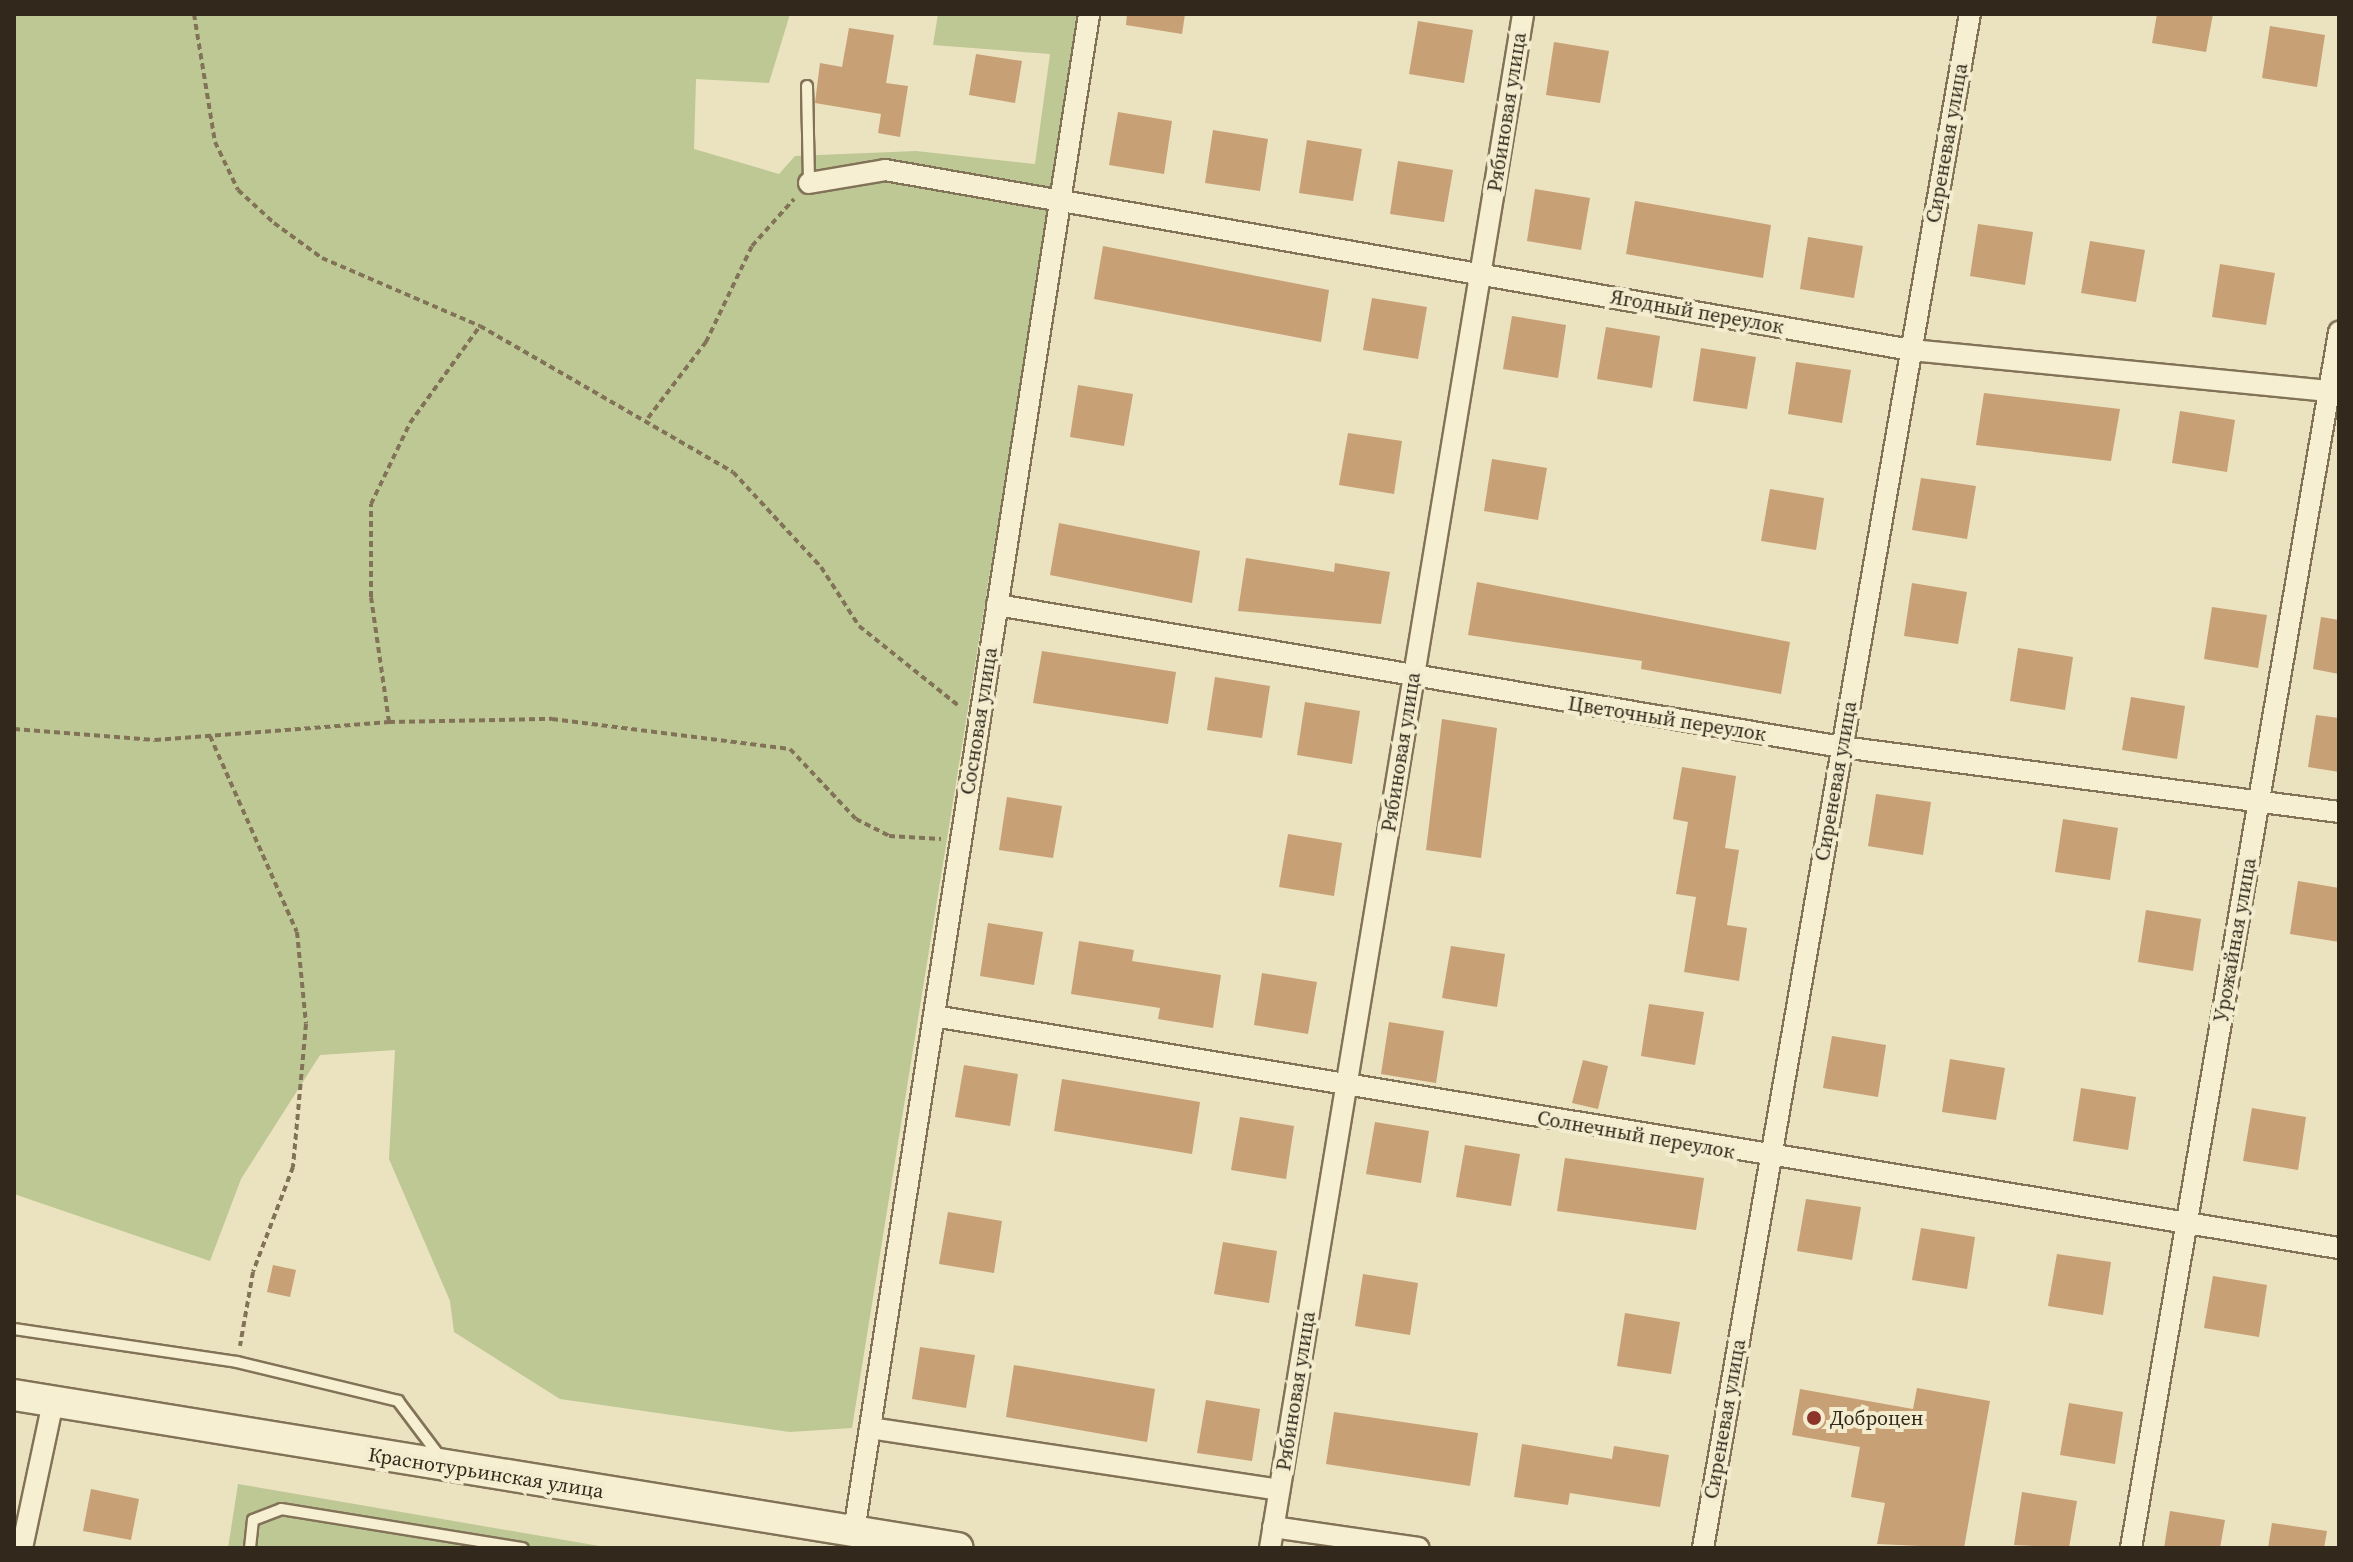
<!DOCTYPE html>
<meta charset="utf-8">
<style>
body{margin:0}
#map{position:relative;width:2353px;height:1562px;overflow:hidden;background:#ebe2bf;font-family:"Source Serif 4",serif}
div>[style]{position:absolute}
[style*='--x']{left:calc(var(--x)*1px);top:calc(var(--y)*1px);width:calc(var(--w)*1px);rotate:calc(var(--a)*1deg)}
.green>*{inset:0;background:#bdc894}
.building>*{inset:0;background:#c7a076}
.path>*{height:4px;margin-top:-2px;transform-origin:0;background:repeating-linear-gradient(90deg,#827358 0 6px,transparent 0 10px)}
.roads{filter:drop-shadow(2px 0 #827358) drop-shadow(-2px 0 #827358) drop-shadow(0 2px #827358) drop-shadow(0 -2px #827358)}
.service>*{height:10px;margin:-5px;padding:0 5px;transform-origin:5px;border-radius:5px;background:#f6efd1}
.minor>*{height:20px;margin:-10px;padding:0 10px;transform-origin:10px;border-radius:10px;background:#f6efd1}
.secondary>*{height:30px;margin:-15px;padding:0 15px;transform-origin:15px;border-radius:15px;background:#f6efd1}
.dots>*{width:22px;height:22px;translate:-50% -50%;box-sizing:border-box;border:4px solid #f3ecce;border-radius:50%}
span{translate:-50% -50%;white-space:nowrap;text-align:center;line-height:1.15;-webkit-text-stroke:8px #f3ecce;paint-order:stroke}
.street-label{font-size:20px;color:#32291c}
.poi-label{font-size:20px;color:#32291c}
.left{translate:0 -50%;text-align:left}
.frame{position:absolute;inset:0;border:16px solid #32291c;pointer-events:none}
</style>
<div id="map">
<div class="green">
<i style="clip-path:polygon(14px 14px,790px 14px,769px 83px,696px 79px,694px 149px,779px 174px,795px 156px,916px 151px,1035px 164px,1050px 54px,933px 45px,938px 14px,1080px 14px,852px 1428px,790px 1432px,560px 1399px,454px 1332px,450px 1301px,389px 1159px,395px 1050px,320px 1055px,241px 1179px,210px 1261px,14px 1194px)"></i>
<i style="clip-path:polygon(238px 1484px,611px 1548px,228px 1548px)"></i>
</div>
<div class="building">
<i style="clip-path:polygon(1127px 14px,1185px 14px,1182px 34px,1126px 25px)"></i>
<i style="clip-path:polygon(2157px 14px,2213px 14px,2206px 52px,2152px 43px)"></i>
<i style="clip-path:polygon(1418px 21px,1473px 30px,1464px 83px,1409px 74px)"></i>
<i style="clip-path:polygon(2270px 26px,2325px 35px,2317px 87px,2262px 78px)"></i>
<i style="clip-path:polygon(849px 28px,894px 35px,886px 83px,908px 86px,900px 137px,878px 133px,881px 114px,815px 103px,820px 63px,842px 67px)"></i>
<i style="clip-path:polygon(1554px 42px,1609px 51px,1600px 103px,1546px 95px)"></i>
<i style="clip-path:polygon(976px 54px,1022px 61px,1015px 103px,969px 95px)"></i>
<i style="clip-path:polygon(1118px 112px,1172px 121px,1164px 174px,1109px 165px)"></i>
<i style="clip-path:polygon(1213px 130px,1268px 139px,1260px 191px,1205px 183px)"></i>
<i style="clip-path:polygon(1307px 140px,1362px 149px,1353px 201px,1299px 193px)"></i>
<i style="clip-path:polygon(1398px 161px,1453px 170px,1444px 222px,1390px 214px)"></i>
<i style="clip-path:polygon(1535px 189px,1590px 198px,1581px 250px,1527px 241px)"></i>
<i style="clip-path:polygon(1635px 201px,1771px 225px,1763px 278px,1626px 254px)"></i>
<i style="clip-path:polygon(1978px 224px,2033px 232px,2025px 285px,1970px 276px)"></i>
<i style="clip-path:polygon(1808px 237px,1863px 246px,1854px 298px,1800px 289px)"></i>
<i style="clip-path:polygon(2090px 241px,2145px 250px,2136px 302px,2081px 293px)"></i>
<i style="clip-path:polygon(1103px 246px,1329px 290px,1321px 342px,1094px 299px)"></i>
<i style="clip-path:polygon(2220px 264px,2275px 273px,2266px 325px,2212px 317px)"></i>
<i style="clip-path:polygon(1372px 298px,1427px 307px,1418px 359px,1363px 350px)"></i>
<i style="clip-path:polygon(1512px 316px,1566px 325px,1558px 378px,1503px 369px)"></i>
<i style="clip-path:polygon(1606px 327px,1660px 336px,1652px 388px,1597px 379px)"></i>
<i style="clip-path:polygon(1701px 348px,1756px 357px,1747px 409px,1693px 401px)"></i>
<i style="clip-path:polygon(1796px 362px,1851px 370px,1842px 423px,1788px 414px)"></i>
<i style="clip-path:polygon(1078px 385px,1133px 394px,1124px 446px,1070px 437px)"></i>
<i style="clip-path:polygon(1984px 393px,2120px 409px,2111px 461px,1976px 445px)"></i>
<i style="clip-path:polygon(2180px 411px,2235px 420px,2227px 472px,2172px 463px)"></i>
<i style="clip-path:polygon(1348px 433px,1402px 441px,1394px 494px,1339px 485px)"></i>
<i style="clip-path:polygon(1492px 459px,1547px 468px,1538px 520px,1484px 511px)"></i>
<i style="clip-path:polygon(1921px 478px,1976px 486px,1967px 539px,1912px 530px)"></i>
<i style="clip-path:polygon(1770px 489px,1824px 498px,1816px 550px,1761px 541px)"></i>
<i style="clip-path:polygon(1059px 523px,1200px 551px,1192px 603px,1050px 575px)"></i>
<i style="clip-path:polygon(1246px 558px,1334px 572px,1335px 563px,1390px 572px,1381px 624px,1238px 611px)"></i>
<i style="clip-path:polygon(1477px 582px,1790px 642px,1781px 694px,1641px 669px,1642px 661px,1468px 635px)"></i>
<i style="clip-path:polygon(1912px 583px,1967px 592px,1958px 644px,1904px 636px)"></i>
<i style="clip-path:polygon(2212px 607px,2267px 615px,2258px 668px,2204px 659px)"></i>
<i style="clip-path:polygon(2321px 617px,2339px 620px,2339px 674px,2313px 669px)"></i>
<i style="clip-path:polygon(2018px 648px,2073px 657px,2065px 710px,2010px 701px)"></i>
<i style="clip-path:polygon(1042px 651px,1176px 672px,1168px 724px,1033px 703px)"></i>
<i style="clip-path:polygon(1215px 677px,1270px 686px,1262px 738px,1207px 730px)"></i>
<i style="clip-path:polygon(2131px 697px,2185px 706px,2177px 759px,2122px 750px)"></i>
<i style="clip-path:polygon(1305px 702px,1360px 711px,1352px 764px,1297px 755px)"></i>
<i style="clip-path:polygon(2316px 715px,2339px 718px,2339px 772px,2308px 767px)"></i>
<i style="clip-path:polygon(1442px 719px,1497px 728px,1481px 858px,1426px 850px)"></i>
<i style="clip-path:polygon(1682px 767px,1736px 776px,1725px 848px,1739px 850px,1727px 925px,1747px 928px,1739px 981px,1684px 972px,1696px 897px,1676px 894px,1688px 822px,1673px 819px)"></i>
<i style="clip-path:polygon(1876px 794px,1931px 802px,1923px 855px,1868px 846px)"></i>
<i style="clip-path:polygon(1007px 797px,1062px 806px,1053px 858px,999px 850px)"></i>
<i style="clip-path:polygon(2063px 819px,2118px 828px,2110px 880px,2055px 872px)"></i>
<i style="clip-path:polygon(1288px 834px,1342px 843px,1334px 896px,1279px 887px)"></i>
<i style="clip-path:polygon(2298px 881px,2339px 888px,2339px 942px,2290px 934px)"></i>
<i style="clip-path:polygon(2146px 910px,2201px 919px,2193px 971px,2138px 962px)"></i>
<i style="clip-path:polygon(988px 923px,1043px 932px,1034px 985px,980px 976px)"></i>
<i style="clip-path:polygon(1079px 941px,1134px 950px,1132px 961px,1221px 975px,1213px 1028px,1158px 1019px,1160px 1008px,1071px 994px)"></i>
<i style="clip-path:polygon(1451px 946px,1505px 954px,1497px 1007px,1442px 998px)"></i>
<i style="clip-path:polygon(1262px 973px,1317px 982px,1308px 1034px,1254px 1025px)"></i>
<i style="clip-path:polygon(1649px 1004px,1704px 1012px,1695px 1065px,1641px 1056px)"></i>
<i style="clip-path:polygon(1389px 1022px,1444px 1031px,1436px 1083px,1381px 1074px)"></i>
<i style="clip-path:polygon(1832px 1036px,1886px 1045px,1878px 1097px,1823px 1088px)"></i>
<i style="clip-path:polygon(1950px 1059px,2005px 1068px,1996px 1120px,1942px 1112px)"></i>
<i style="clip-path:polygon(1583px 1060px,1608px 1066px,1598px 1109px,1572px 1103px)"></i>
<i style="clip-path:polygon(964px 1065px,1018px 1074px,1010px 1126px,955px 1117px)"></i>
<i style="clip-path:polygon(1062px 1079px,1200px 1102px,1192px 1154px,1054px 1131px)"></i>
<i style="clip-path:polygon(2081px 1088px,2136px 1097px,2128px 1150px,2073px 1141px)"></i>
<i style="clip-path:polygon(2252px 1108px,2306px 1117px,2298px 1170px,2243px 1161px)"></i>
<i style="clip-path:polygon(1240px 1117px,1294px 1126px,1286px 1179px,1231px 1170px)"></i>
<i style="clip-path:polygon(1375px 1122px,1429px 1131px,1421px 1183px,1366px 1174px)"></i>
<i style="clip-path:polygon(1465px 1145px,1520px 1154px,1511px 1206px,1456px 1197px)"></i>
<i style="clip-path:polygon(1565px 1158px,1704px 1178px,1696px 1230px,1557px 1211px)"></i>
<i style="clip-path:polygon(1806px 1199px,1861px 1207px,1852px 1260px,1797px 1251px)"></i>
<i style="clip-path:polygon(948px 1212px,1002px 1221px,994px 1273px,939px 1264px)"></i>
<i style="clip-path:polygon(1921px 1228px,1975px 1237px,1967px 1289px,1912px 1280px)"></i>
<i style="clip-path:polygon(1223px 1242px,1277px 1251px,1269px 1303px,1214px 1294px)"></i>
<i style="clip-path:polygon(2057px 1254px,2111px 1262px,2103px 1315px,2048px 1306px)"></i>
<i style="clip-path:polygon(273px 1265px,296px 1270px,290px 1297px,267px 1292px)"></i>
<i style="clip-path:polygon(1363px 1274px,1418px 1283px,1410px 1335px,1355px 1326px)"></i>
<i style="clip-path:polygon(2213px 1276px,2267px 1285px,2259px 1337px,2204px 1328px)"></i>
<i style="clip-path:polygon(1625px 1313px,1680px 1322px,1671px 1374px,1617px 1366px)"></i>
<i style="clip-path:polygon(920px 1347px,975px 1355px,966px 1408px,912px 1399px)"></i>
<i style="clip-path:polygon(1014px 1365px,1155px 1389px,1147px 1442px,1006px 1417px)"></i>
<i style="clip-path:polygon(1917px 1388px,1990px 1401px,1964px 1548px,1877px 1544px,1885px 1503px,1851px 1497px,1860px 1447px,1792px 1435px,1800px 1389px,1913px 1409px)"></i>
<i style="clip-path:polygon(1206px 1400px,1260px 1409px,1252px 1461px,1197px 1453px)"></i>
<i style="clip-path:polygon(2069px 1403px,2123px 1412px,2115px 1464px,2060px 1455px)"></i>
<i style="clip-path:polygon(1334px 1412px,1478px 1433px,1470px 1486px,1326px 1464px)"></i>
<i style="clip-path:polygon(1522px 1444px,1612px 1459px,1614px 1446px,1669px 1455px,1660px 1507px,1570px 1493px,1568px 1505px,1514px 1497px)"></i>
<i style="clip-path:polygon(91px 1489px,139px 1499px,131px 1540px,83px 1531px)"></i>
<i style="clip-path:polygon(2022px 1492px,2077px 1501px,2069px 1548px,2014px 1545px)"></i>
<i style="clip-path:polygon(2170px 1511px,2225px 1520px,2220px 1548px,2164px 1548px)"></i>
<i style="clip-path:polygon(2272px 1523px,2327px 1531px,2324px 1548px,2268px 1548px)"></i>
</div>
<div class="path">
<i style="--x:194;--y:14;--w:130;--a:80.7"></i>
<i style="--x:215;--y:142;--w:53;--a:64.4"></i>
<i style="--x:238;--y:190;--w:49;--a:42.5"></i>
<i style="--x:274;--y:223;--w:59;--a:36.1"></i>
<i style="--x:322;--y:258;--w:172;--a:23.3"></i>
<i style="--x:480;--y:326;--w:292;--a:30"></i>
<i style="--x:733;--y:472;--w:129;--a:47.2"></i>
<i style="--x:821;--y:567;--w:70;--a:57.2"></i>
<i style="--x:859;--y:626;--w:129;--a:38.7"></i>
<i style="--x:648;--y:418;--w:96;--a:-52.7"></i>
<i style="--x:706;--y:342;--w:106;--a:-64.4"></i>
<i style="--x:752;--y:246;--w:63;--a:-48.2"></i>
<i style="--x:389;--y:722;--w:126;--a:-98.2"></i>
<i style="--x:371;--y:597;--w:93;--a:-90"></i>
<i style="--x:371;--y:504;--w:90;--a:-64.3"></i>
<i style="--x:410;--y:423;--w:120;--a:-54.2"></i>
<i style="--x:14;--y:729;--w:141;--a:4.5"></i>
<i style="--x:155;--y:740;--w:235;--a:-4.4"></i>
<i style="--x:389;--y:722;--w:163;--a:-1.1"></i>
<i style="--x:552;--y:719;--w:240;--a:7.2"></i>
<i style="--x:790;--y:749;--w:96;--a:46.7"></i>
<i style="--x:856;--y:819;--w:37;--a:27"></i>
<i style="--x:889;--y:836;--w:52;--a:3.3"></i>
<i style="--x:210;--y:736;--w:214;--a:66.1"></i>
<i style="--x:297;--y:932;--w:92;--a:84.4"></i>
<i style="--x:306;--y:1024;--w:144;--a:95.2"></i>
<i style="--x:293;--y:1167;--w:112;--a:110.9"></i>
<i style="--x:253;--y:1272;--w:75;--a:100"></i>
</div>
<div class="roads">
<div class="service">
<i style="--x:807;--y:86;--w:97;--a:88.8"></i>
<i style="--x:14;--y:1329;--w:225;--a:8.4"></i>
<i style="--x:237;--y:1362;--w:166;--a:13.6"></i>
<i style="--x:398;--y:1401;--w:71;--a:53"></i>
<i style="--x:250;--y:1548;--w:28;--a:-84"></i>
<i style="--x:253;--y:1520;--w:30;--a:-21"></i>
<i style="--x:281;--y:1509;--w:245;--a:9.2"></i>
</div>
<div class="minor">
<i style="--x:809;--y:183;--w:77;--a:-9.7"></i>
<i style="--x:885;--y:170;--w:1042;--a:9.95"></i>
<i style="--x:1911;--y:350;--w:430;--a:5.6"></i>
<i style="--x:997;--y:605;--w:857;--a:9.54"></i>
<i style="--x:1842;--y:747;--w:501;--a:7.45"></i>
<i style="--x:934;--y:1016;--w:1424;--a:9.38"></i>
<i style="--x:870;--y:1428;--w:414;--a:8.6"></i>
<i style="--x:1273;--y:1527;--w:147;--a:8.2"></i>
<i style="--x:854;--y:1531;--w:1535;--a:-81.19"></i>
<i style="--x:22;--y:1548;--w:149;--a:-78"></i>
<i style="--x:1270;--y:1548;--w:1555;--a:-80.63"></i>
<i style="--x:1703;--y:1548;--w:1557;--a:-80.13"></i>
<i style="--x:2131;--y:1548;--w:1234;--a:-80.29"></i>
</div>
<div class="secondary">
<i style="--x:14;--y:1395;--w:956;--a:9.21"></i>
</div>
</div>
<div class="dots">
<i style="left:1814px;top:1418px;background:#8e352b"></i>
</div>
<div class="street-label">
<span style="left:1507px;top:112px;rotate:-81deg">Рябиновая улица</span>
<span style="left:1947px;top:143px;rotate:-80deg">Сиреневая улица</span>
<span style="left:1697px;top:312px;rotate:10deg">Ягодный переулок</span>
<span style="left:1667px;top:719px;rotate:9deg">Цветочный переулок</span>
<span style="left:979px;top:721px;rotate:-81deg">Сосновая улица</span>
<span style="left:1401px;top:752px;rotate:-81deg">Рябиновая улица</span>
<span style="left:1836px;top:781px;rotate:-80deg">Сиреневая улица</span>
<span style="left:2235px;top:940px;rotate:-80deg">Урожайная улица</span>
<span style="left:1636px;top:1135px;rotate:10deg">Солнечный переулок</span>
<span style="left:1296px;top:1391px;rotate:-81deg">Рябиновая улица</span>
<span style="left:1725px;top:1419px;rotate:-80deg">Сиреневая улица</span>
<span style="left:486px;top:1473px;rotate:9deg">Краснотурьинская улица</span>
</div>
<div class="poi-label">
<span class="left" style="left:1830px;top:1418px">Доброцен</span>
</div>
<div class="frame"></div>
</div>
